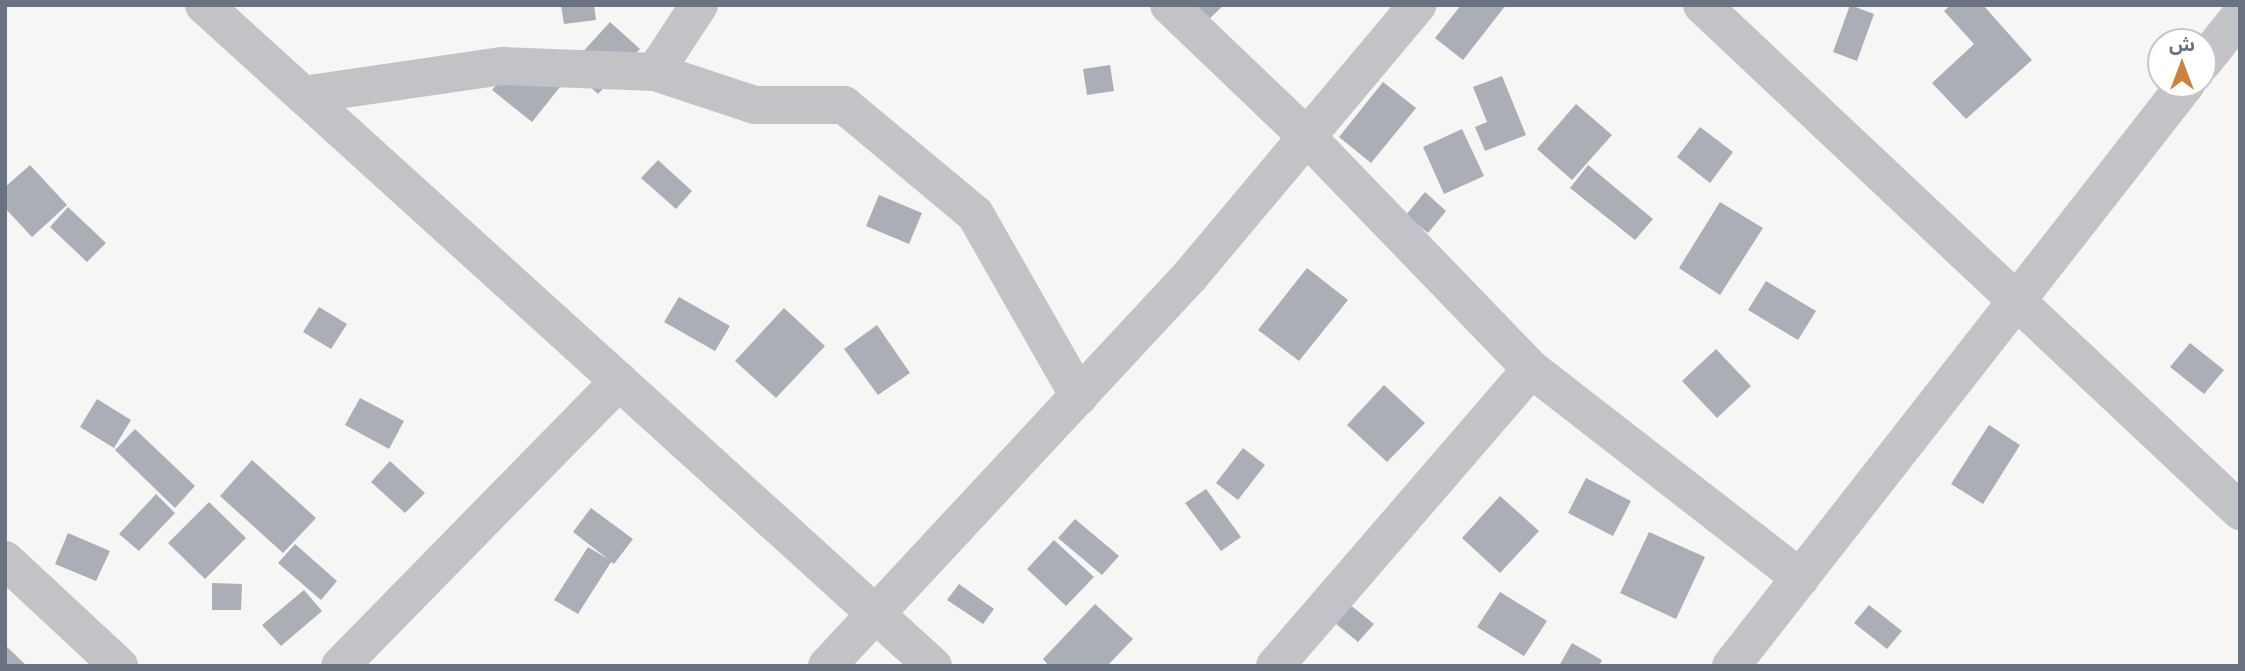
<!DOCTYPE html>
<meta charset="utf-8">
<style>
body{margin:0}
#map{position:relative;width:2245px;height:671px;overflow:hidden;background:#f6f7f4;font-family:Commissioner,"Noto Sans Arabic",sans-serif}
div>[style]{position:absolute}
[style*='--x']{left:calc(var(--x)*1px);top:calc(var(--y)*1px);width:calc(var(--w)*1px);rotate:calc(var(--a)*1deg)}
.building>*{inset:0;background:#abaeb6}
.minor>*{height:38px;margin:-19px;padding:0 19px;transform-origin:19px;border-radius:19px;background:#c1c3c7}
.tertiary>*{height:38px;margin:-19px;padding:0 19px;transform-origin:19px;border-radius:19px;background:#c1c3c7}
span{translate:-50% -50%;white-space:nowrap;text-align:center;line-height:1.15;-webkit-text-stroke:7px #fff;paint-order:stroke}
.frame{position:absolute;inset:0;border:7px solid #6a7181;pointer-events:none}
.north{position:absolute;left:2147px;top:28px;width:70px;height:70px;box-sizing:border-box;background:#fff;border:2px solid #c3c6cd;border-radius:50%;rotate:0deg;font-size:19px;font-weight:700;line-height:28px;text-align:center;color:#6a7181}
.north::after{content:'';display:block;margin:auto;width:24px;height:32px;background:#cc813f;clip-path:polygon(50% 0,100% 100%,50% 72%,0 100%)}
</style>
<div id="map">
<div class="building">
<i style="clip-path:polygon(561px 5px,594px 5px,596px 20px,564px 24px)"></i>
<i style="clip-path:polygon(1195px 5px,1224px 5px,1209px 19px)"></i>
<i style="clip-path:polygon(1461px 5px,1506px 5px,1463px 60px,1435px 38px)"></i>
<i style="clip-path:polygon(1850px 5px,1874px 14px,1857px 61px,1833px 52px)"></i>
<i style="clip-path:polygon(1951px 5px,1983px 5px,2032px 60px,1966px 119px,1932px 83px,1974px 44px,1944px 11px)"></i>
<i style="clip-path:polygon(610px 22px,640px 49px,598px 94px,569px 67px)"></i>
<i style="clip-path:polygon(520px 56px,560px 87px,532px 122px,492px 90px)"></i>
<i style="clip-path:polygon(1110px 65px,1114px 91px,1087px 95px,1083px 69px)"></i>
<i style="clip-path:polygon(1502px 76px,1526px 135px,1485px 151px,1475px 127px,1487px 122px,1473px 87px)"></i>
<i style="clip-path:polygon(1383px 82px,1416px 108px,1371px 163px,1339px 137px)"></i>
<i style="clip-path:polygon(1576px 104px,1612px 135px,1572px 180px,1537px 149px)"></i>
<i style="clip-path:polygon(1700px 127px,1733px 152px,1710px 183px,1677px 157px)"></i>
<i style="clip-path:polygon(1462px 129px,1484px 176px,1444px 194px,1423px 147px)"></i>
<i style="clip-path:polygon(658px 160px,692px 191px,676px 209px,641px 178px)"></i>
<i style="clip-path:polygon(30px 165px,67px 205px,32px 237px,5px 208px,5px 187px)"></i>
<i style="clip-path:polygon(1588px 165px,1653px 219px,1635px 240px,1570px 188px)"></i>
<i style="clip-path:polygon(1425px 192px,1446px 211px,1428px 233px,1406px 215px)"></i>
<i style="clip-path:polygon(879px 195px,922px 213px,909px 244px,866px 226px)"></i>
<i style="clip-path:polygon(1720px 202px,1763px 228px,1720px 295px,1679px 268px)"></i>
<i style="clip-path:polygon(68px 207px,106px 243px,87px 262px,50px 227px)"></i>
<i style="clip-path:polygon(1307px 268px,1348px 300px,1299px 361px,1258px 330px)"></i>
<i style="clip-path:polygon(1766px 281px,1816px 311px,1798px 340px,1748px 310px)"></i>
<i style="clip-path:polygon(679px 297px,730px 326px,715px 351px,664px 322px)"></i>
<i style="clip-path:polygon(319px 307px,347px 324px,331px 349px,303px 332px)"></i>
<i style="clip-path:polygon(784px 308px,825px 346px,776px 398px,735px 361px)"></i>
<i style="clip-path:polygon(877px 325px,910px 373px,878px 395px,844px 349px)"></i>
<i style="clip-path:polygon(2190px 343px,2224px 370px,2204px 394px,2170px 367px)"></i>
<i style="clip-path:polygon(1716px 349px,1751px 386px,1717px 418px,1682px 381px)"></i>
<i style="clip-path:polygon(1384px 385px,1425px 423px,1387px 462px,1347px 425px)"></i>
<i style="clip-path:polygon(360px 398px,404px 421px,389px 449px,345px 425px)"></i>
<i style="clip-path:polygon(97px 399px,131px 420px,114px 448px,80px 427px)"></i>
<i style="clip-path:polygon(1989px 425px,2020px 445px,1983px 504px,1951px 484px)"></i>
<i style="clip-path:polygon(135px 429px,195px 486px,175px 508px,115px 450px)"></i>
<i style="clip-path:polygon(1243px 448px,1265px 465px,1238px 500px,1216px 483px)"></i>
<i style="clip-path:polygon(252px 460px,316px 518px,283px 553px,220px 496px)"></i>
<i style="clip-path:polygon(390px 461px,425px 493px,405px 513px,371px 482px)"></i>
<i style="clip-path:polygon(1586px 478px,1631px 501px,1613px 536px,1568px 513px)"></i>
<i style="clip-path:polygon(1206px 489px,1241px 537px,1221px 551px,1185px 503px)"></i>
<i style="clip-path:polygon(156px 494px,175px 513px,139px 551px,119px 534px)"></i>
<i style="clip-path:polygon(1500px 496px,1539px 531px,1500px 573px,1462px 538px)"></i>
<i style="clip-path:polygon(209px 502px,246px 538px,205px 579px,168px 543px)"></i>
<i style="clip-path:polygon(591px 508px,633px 539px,614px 564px,611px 562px,578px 614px,554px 600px,588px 547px,608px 559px,573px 532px)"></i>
<i style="clip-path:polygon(1075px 519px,1119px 556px,1102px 575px,1058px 538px)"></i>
<i style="clip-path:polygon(1649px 532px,1705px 557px,1676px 619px,1620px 593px)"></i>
<i style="clip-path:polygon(68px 533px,110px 551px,96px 581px,55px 564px)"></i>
<i style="clip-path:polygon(1054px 540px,1094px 577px,1066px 606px,1027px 569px)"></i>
<i style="clip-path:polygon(295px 544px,337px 581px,321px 600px,278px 563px)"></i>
<i style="clip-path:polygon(212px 583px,242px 584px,241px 610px,212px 610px)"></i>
<i style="clip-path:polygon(959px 584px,994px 609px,983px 624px,947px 600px)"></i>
<i style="clip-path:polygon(304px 590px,322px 611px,281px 646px,262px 625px)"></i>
<i style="clip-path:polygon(1333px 591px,1374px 624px,1358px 642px,1318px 609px)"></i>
<i style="clip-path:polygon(1500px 592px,1547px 621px,1524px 656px,1477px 627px)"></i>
<i style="clip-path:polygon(1095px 604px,1133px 639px,1107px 666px,1049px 666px,1043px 659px)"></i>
<i style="clip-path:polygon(1869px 605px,1902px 631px,1887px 649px,1854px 623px)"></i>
<i style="clip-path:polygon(1572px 643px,1602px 660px,1599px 666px,1559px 666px)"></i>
<i style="clip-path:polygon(7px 647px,27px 666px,5px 666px)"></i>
</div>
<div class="minor">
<i style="--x:204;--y:5;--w:984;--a:42.2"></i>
<i style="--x:1169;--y:5;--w:191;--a:43.7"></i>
<i style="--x:1307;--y:137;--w:322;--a:46"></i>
<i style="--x:1531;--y:369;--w:341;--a:37.8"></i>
<i style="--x:1702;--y:5;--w:739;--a:43.24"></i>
<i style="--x:655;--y:72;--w:80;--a:-56.7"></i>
<i style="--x:303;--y:95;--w:202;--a:-8.3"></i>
<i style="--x:503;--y:66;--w:152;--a:2.3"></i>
<i style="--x:655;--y:72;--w:105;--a:18.3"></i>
<i style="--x:755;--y:105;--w:89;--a:0"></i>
<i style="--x:844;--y:105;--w:170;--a:39.8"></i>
<i style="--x:975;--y:214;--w:210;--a:60.3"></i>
<i style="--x:5;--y:560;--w:156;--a:42.9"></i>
<i style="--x:340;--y:666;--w:399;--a:-45.6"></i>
<i style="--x:827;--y:666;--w:533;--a:-47.05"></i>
<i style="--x:1190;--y:276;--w:354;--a:-50"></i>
<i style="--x:1275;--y:666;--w:392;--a:-49.2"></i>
</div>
<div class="tertiary">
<i style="--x:2203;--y:62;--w:59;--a:-51.2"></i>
<i style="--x:1731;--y:666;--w:739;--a:-51.98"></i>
</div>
<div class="frame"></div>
<div class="north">ش</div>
</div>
